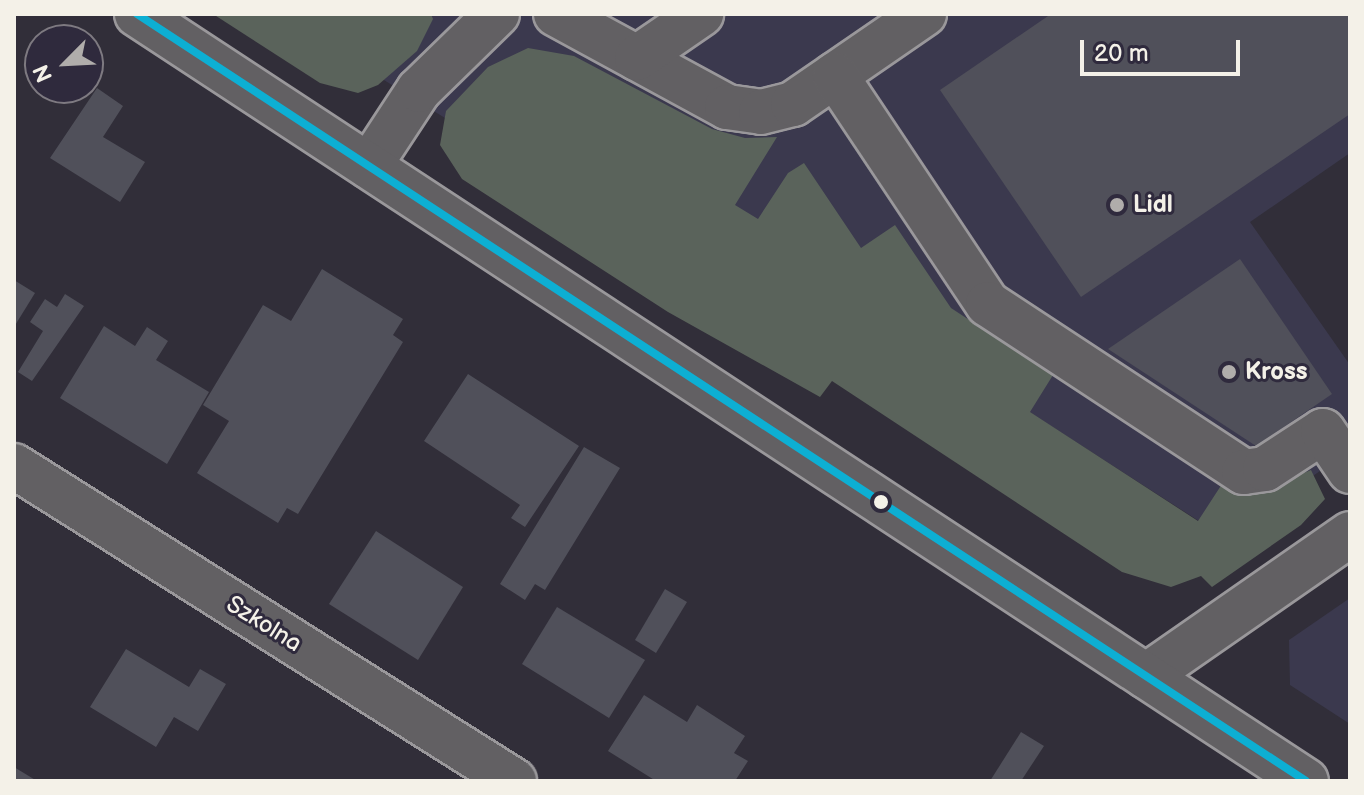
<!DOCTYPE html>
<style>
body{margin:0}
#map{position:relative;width:1364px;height:795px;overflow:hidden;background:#312e39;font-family:"Balsamiq Sans",sans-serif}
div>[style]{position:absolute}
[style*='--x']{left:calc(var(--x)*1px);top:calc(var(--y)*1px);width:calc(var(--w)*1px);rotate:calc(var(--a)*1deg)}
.built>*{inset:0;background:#3b394e}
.green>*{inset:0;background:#5a635b}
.building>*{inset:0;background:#50505a}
.roads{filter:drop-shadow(2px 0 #9a989b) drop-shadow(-2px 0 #9a989b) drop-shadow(0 2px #9a989b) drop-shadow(0 -2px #9a989b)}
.minor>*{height:44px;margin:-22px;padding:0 22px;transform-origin:22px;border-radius:22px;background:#626063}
.major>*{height:44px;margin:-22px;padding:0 22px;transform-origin:22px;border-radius:22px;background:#626063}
.bus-1>*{height:8px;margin:-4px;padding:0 4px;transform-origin:4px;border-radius:4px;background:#0dafd3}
.dots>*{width:22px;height:22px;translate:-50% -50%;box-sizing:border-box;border:4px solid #2f2a3d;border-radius:50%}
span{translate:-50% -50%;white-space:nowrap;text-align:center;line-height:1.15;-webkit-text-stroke:6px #2f2a3d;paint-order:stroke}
.poi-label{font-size:24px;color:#f4f1e8;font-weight:700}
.left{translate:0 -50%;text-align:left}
.street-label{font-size:24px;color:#f4f1e8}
.frame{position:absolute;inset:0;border:16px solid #f4f1e8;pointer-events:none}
.north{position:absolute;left:24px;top:24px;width:80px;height:80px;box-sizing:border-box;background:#2f2a3d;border:2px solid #7e7a81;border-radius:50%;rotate:246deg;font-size:22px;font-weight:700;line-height:32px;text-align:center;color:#f4f1e8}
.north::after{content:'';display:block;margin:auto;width:28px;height:36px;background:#b0adab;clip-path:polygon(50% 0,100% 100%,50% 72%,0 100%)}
.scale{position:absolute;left:1080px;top:40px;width:160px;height:36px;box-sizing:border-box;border:4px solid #f4f1e8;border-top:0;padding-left:10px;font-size:24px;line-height:28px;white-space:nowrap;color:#f4f1e8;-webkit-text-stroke:6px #2f2a3d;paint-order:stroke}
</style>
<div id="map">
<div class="built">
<i style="clip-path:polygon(278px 14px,1350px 14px,1350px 153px,1250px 222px,1350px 365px,1350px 450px,1257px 515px,1199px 521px,1029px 412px,947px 431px)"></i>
<i style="clip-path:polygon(1350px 598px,1350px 724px,1290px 685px,1289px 640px)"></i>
</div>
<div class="green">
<i style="clip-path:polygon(213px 14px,431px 14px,433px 19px,417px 51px,378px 85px,358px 93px,320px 83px)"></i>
<i style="clip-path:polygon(528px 48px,574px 56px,712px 129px,745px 138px,777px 137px,735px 205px,758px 219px,788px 173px,804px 163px,861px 248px,895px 225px,951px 308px,1053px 375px,1030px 412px,1198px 521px,1222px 484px,1253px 494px,1311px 470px,1325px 499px,1301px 525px,1212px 587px,1201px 576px,1171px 587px,1122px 572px,832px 381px,820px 397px,668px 312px,462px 179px,440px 145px,446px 111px,488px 67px)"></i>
</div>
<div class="building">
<i style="clip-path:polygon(1051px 14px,1350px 14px,1350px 114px,1081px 297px,940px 90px)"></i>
<i style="clip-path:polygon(97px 88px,123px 106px,103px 137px,145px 162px,120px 202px,50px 158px)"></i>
<i style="clip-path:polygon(1240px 259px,1332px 394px,1256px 446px,1108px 349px)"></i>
<i style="clip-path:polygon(322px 269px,403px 319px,393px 335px,403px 342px,298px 514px,287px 508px,278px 523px,197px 473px,229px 421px,203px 405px,263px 305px,291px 321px)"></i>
<i style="clip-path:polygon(14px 280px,35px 293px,14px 327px)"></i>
<i style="clip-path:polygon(65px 294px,84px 306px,32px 381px,18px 372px,43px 331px,30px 322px,45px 299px,57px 307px)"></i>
<i style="clip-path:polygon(104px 326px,135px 346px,147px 327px,168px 341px,156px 360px,209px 392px,167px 464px,60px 398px)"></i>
<i style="clip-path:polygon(468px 374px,579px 446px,525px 527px,511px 518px,520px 505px,424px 441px)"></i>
<i style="clip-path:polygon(584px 447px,620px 468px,545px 590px,535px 584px,525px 600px,500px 584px)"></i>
<i style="clip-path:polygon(376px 531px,463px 587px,418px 660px,329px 604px)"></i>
<i style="clip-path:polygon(665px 589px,687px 602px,656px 653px,635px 640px)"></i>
<i style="clip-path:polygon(557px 607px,645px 660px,609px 718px,522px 664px)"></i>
<i style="clip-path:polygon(126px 649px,189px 687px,200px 669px,226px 684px,198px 731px,174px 717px,156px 747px,90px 707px)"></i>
<i style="clip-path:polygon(644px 695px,687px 722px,697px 705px,745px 736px,734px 753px,748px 761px,735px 781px,656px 781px,608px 751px)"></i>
<i style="clip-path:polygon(1021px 732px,1044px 746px,1021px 781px,990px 781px)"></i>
<i style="clip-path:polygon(14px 767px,37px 781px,14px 781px)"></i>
</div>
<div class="roads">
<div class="minor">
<i style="--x:556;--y:14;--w:195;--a:28.5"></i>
<i style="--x:727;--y:107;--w:34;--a:8"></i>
<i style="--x:761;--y:112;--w:33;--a:-14"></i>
<i style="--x:793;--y:104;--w:159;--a:-34.5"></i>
<i style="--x:637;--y:58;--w:78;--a:-34.5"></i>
<i style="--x:835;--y:75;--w:275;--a:56.3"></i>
<i style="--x:988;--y:304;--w:306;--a:33.3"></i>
<i style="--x:1244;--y:472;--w:21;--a:-8"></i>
<i style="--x:1265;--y:469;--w:69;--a:-33.2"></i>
<i style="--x:1323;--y:431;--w:48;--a:56"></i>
<i style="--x:369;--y:166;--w:91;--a:-56.7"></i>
<i style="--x:419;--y:90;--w:109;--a:-44.3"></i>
<i style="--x:14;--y:466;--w:591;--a:32.21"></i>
<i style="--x:1146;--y:676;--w:249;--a:-34.8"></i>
</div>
<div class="major">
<i style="--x:137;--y:14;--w:1398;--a:33.27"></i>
</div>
</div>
<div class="bus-1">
<i style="--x:137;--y:14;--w:1398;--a:33.27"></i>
</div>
<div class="dots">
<i style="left:1117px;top:205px;background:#b0adab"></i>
<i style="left:1229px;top:372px;background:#b0adab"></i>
<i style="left:881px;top:502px;background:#f4f1e8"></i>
</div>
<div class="poi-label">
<span class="left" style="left:1133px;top:205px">Lidl</span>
<span class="left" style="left:1245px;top:372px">Kross</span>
</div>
<div class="street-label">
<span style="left:264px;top:624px;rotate:32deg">Szkolna</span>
</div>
<div class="frame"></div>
<div class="north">N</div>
<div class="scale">20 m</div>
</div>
